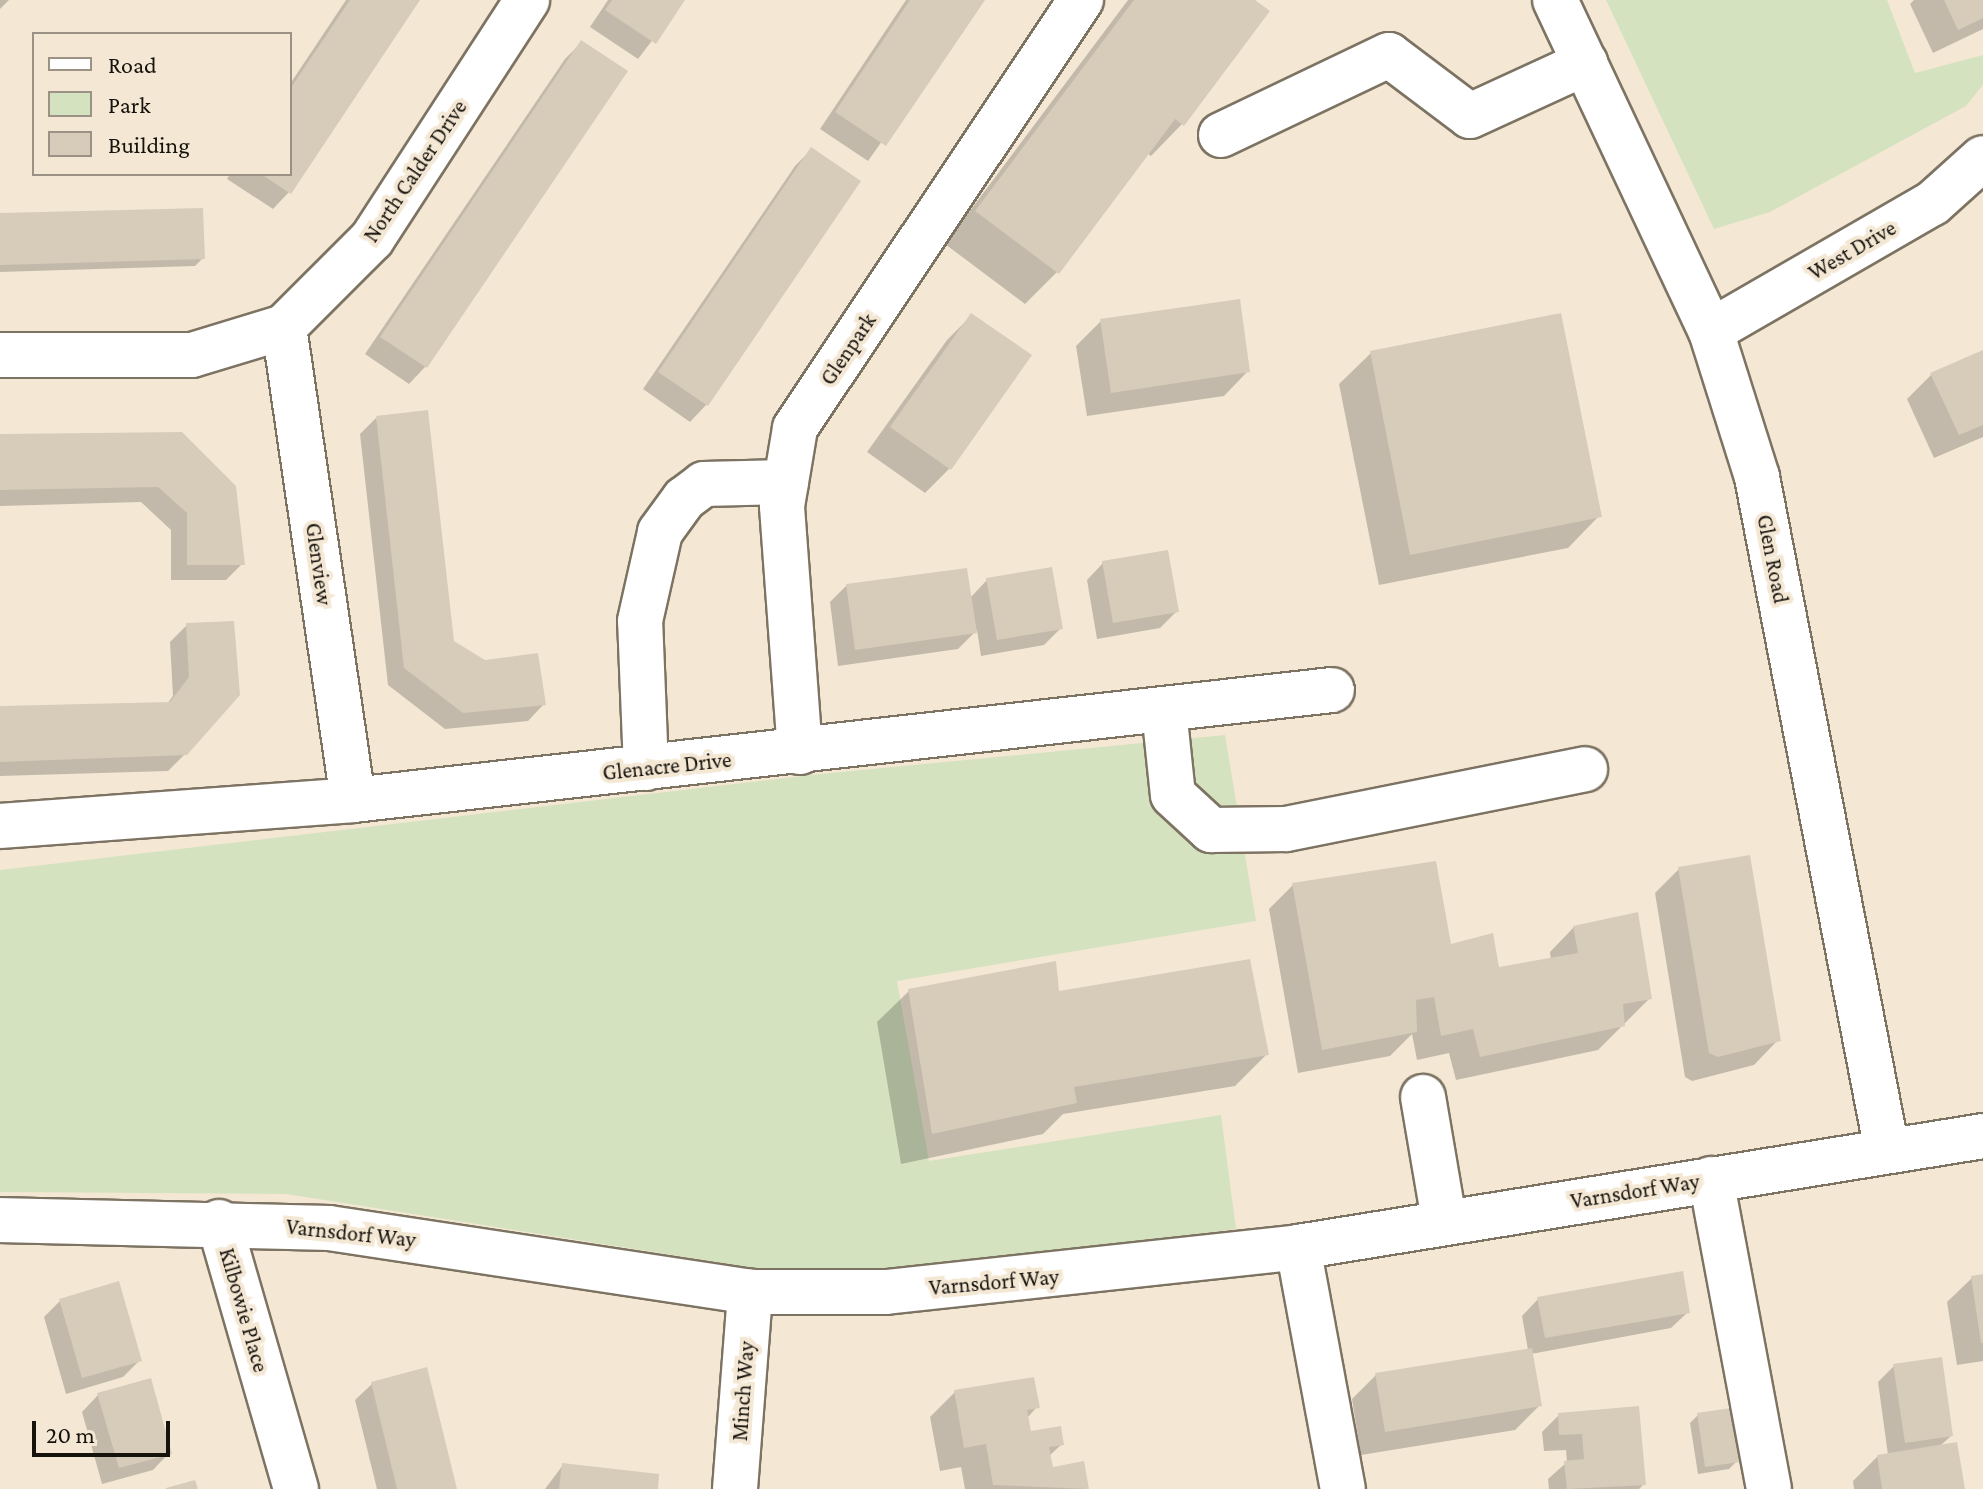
<!DOCTYPE html>
<style>
body{margin:0}
#map{position:relative;width:1983px;height:1489px;overflow:hidden;background:#f4e8d5;font-family:"Crimson Pro",serif}
div>[style]{position:absolute}
[style*='--x']{left:calc(var(--x)*1px);top:calc(var(--y)*1px);width:calc(var(--w)*1px);rotate:calc(var(--a)*1deg)}
.green>*{inset:0;background:#d5e2bf}
.shadow>*{inset:0;background:#0003}
.building>*{inset:0;background:#d7ccba}
.roads{filter:drop-shadow(2px 0 #7d7362) drop-shadow(-2px 0 #7d7362) drop-shadow(0 2px #7d7362) drop-shadow(0 -2px #7d7362)}
.minor>*{height:44px;margin:-22px;padding:0 22px;transform-origin:22px;border-radius:22px;background:#fff}
span{translate:-50% -50%;white-space:nowrap;text-align:center;line-height:1.15;-webkit-text-stroke:8px #f4e8d5;paint-order:stroke}
.street-label{font-size:22px;color:#16120c}
.legend{position:absolute;left:32px;top:32px;width:260px;height:144px;box-sizing:border-box;background:#f4e8d5;border:2px solid #9b9285;margin:0;padding:10px 14px;list-style:none;font-size:24px;color:#16120c}
.legend li{display:flex;align-items:center;gap:16px;height:40px}
.legend b{width:40px;border:2px solid #9b9285}
.scale{position:absolute;left:32px;top:1421px;width:138px;height:36px;box-sizing:border-box;border:4px solid #16120c;border-top:0;padding-left:10px;font-size:24px;line-height:28px;white-space:nowrap;color:#16120c;-webkit-text-stroke:6px #f4e8d5;paint-order:stroke}
</style>
<div id="map">
<div class="green">
<i style="clip-path:polygon(1606px 0,1887px 0,1915px 73px,1983px 55px,1983px 85px,1966px 106px,1770px 212px,1714px 229px)"></i>
<i style="clip-path:polygon(1225px 735px,1256px 921px,897px 981px,929px 1161px,1221px 1115px,1236px 1229px,911px 1272px,755px 1268px,286px 1194px,0 1192px,0 870px,820px 774px)"></i>
</div>
<div class="shadow">
<i style="clip-path:polygon(0 0,9px 0,0 9px)"></i>
<i style="clip-path:polygon(346px 0,418px 0,289px 192px,273px 209px,227px 179px,230px 174px,290px 174px,290px 84px)"></i>
<i style="clip-path:polygon(608px 0,683px 0,638px 59px,590px 27px)"></i>
<i style="clip-path:polygon(906px 0,981px 1px,868px 161px,820px 129px)"></i>
<i style="clip-path:polygon(1128px 0,1252px 0,1182px 124px,1151px 156px,1147px 153px,1057px 272px,1025px 304px,945px 244px)"></i>
<i style="clip-path:polygon(1914px 0,1983px 0,1983px 29px,1933px 53px,1910px 4px)"></i>
<i style="clip-path:polygon(581px 43px,626px 72px,425px 367px,409px 384px,365px 354px,565px 59px)"></i>
<i style="clip-path:polygon(811px 150px,858px 181px,706px 405px,690px 422px,643px 389px,795px 166px)"></i>
<i style="clip-path:polygon(0 215px,203px 258px,195px 266px,0 272px)"></i>
<i style="clip-path:polygon(972px 315px,949px 469px,925px 493px,867px 452px,947px 340px)"></i>
<i style="clip-path:polygon(1101px 321px,1248px 371px,1224px 396px,1087px 416px,1076px 346px)"></i>
<i style="clip-path:polygon(1983px 352px,1983px 437px,1934px 458px,1907px 399px,1931px 375px)"></i>
<i style="clip-path:polygon(1371px 353px,1599px 516px,1568px 548px,1379px 585px,1339px 384px)"></i>
<i style="clip-path:polygon(376px 418px,453px 642px,544px 704px,528px 721px,445px 729px,388px 685px,360px 434px)"></i>
<i style="clip-path:polygon(182px 434px,242px 564px,226px 580px,171px 580px,171px 530px,141px 502px,0 506px,0 437px)"></i>
<i style="clip-path:polygon(1103px 563px,1177px 611px,1160px 628px,1097px 639px,1087px 580px)"></i>
<i style="clip-path:polygon(987px 580px,1061px 628px,1044px 645px,981px 656px,977px 630px,958px 649px,838px 666px,830px 602px,847px 585px,970px 598px)"></i>
<i style="clip-path:polygon(232px 623px,185px 754px,168px 771px,0 776px,0 708px,167px 704px,173px 696px,170px 642px,187px 625px)"></i>
<i style="clip-path:polygon(1679px 869px,1778px 1040px,1754px 1065px,1692px 1081px,1685px 1077px,1655px 893px)"></i>
<i style="clip-path:polygon(1293px 885px,1498px 969px,1551px 960px,1550px 952px,1574px 927px,1650px 998px,1598px 1050px,1456px 1080px,1449px 1053px,1417px 1060px,1412px 1034px,1390px 1056px,1298px 1073px,1269px 909px)"></i>
<i style="clip-path:polygon(909px 991px,1057px 994px,1267px 1054px,1235px 1086px,1063px 1114px,1043px 1134px,901px 1164px,877px 1022px)"></i>
<i style="clip-path:polygon(1983px 1276px,1983px 1361px,1957px 1365px,1947px 1302px,1972px 1278px)"></i>
<i style="clip-path:polygon(1538px 1299px,1688px 1312px,1671px 1328px,1531px 1354px,1540px 1405px,1515px 1430px,1361px 1455px,1352px 1399px,1376px 1375px,1528px 1350px,1522px 1316px)"></i>
<i style="clip-path:polygon(60px 1301px,140px 1360px,123px 1377px,66px 1394px,44px 1317px)"></i>
<i style="clip-path:polygon(1894px 1366px,1951px 1436px,1940px 1446px,1963px 1489px,1854px 1489px,1853px 1481px,1878px 1456px,1888px 1455px,1878px 1382px)"></i>
<i style="clip-path:polygon(372px 1384px,455px 1489px,377px 1489px,355px 1400px)"></i>
<i style="clip-path:polygon(955px 1392px,1037px 1407px,1027px 1418px,1029px 1433px,1062px 1444px,1049px 1456px,1051px 1469px,1082px 1463px,1087px 1489px,965px 1489px,961px 1467px,940px 1471px,930px 1417px)"></i>
<i style="clip-path:polygon(98px 1395px,169px 1453px,153px 1470px,102px 1484px,82px 1412px)"></i>
<i style="clip-path:polygon(1637px 1409px,1644px 1484px,1639px 1489px,1549px 1489px,1548px 1479px,1567px 1462px,1566px 1450px,1544px 1451px,1542px 1432px,1559px 1415px)"></i>
<i style="clip-path:polygon(1698px 1415px,1737px 1461px,1729px 1469px,1698px 1474px,1690px 1423px)"></i>
<i style="clip-path:polygon(563px 1465px,656px 1489px,545px 1489px)"></i>
</div>
<div class="building">
<i style="clip-path:polygon(350px 0,420px 0,291px 194px,261px 174px,290px 174px,290px 89px)"></i>
<i style="clip-path:polygon(612px 0,685px 0,656px 44px,605px 10px)"></i>
<i style="clip-path:polygon(910px 0,985px 0,886px 146px,835px 112px)"></i>
<i style="clip-path:polygon(1134px 0,1255px 0,1270px 11px,1184px 126px,1175px 119px,1059px 274px,975px 211px)"></i>
<i style="clip-path:polygon(1944px 0,1983px 0,1983px 18px,1958px 30px)"></i>
<i style="clip-path:polygon(581px 40px,628px 71px,427px 368px,380px 337px)"></i>
<i style="clip-path:polygon(811px 147px,861px 181px,708px 406px,658px 372px)"></i>
<i style="clip-path:polygon(203px 208px,205px 259px,0 265px,0 213px)"></i>
<i style="clip-path:polygon(1240px 299px,1250px 372px,1111px 393px,1100px 319px)"></i>
<i style="clip-path:polygon(971px 313px,1032px 355px,951px 470px,890px 427px)"></i>
<i style="clip-path:polygon(1561px 313px,1602px 517px,1410px 555px,1370px 351px)"></i>
<i style="clip-path:polygon(1983px 350px,1983px 425px,1959px 435px,1930px 373px)"></i>
<i style="clip-path:polygon(428px 410px,454px 641px,485px 660px,538px 653px,546px 705px,463px 713px,404px 668px,376px 416px)"></i>
<i style="clip-path:polygon(182px 432px,236px 486px,245px 565px,187px 565px,187px 513px,158px 487px,0 490px,0 434px)"></i>
<i style="clip-path:polygon(1168px 550px,1179px 612px,1113px 623px,1102px 561px)"></i>
<i style="clip-path:polygon(1052px 567px,1063px 629px,997px 640px,986px 578px)"></i>
<i style="clip-path:polygon(967px 568px,977px 633px,855px 650px,846px 584px)"></i>
<i style="clip-path:polygon(234px 621px,240px 695px,187px 755px,0 762px,0 706px,170px 702px,189px 677px,186px 623px)"></i>
<i style="clip-path:polygon(1750px 855px,1781px 1041px,1718px 1057px,1709px 1053px,1678px 867px)"></i>
<i style="clip-path:polygon(1436px 861px,1451px 944px,1493px 933px,1499px 967px,1578px 953px,1573px 926px,1638px 912px,1652px 999px,1623px 1004px,1625px 1026px,1480px 1057px,1473px 1029px,1441px 1036px,1434px 997px,1416px 1000px,1417px 1032px,1322px 1050px,1292px 883px)"></i>
<i style="clip-path:polygon(1250px 959px,1269px 1055px,1074px 1087px,1077px 1103px,932px 1134px,908px 989px,1056px 961px,1059px 991px)"></i>
<i style="clip-path:polygon(1683px 1271px,1690px 1313px,1545px 1338px,1537px 1297px)"></i>
<i style="clip-path:polygon(1983px 1274px,1983px 1343px,1981px 1343px,1971px 1276px)"></i>
<i style="clip-path:polygon(119px 1281px,142px 1361px,82px 1378px,59px 1299px)"></i>
<i style="clip-path:polygon(1532px 1348px,1542px 1406px,1385px 1432px,1375px 1373px)"></i>
<i style="clip-path:polygon(1942px 1357px,1953px 1436px,1905px 1443px,1893px 1364px)"></i>
<i style="clip-path:polygon(427px 1367px,457px 1489px,397px 1489px,371px 1382px)"></i>
<i style="clip-path:polygon(1034px 1377px,1040px 1408px,1027px 1410px,1031px 1431px,1061px 1426px,1064px 1445px,1049px 1447px,1053px 1467px,1084px 1461px,1089px 1489px,993px 1485px,986px 1444px,964px 1448px,954px 1390px)"></i>
<i style="clip-path:polygon(151px 1378px,172px 1454px,119px 1468px,97px 1393px)"></i>
<i style="clip-path:polygon(1639px 1406px,1646px 1485px,1567px 1489px,1564px 1461px,1584px 1459px,1582px 1434px,1559px 1435px,1558px 1413px)"></i>
<i style="clip-path:polygon(1731px 1408px,1739px 1462px,1705px 1467px,1697px 1413px)"></i>
<i style="clip-path:polygon(1957px 1442px,1965px 1489px,1882px 1489px,1877px 1455px)"></i>
<i style="clip-path:polygon(562px 1463px,659px 1474px,658px 1489px,559px 1489px)"></i>
<i style="clip-path:polygon(195px 1480px,198px 1489px,166px 1489px,166px 1488px)"></i>
</div>
<div class="roads">
<div class="minor">
<i style="--x:1555;--y:0;--w:366;--a:64.8"></i>
<i style="--x:1711;--y:331;--w:153;--a:72.5"></i>
<i style="--x:1757;--y:477;--w:686;--a:79.08"></i>
<i style="--x:1221;--y:135;--w:186;--a:-25.5"></i>
<i style="--x:1389;--y:55;--w:101;--a:37"></i>
<i style="--x:1470;--y:116;--w:127;--a:-24.7"></i>
<i style="--x:284;--y:327;--w:478;--a:81.7"></i>
<i style="--x:1711;--y:331;--w:256;--a:-30"></i>
<i style="--x:1933;--y:203;--w:67;--a:-42"></i>
<i style="--x:0;--y:355;--w:192;--a:0"></i>
<i style="--x:192;--y:355;--w:96;--a:-16.9"></i>
<i style="--x:284;--y:327;--w:124;--a:-45"></i>
<i style="--x:372;--y:239;--w:285;--a:-57"></i>
<i style="--x:1164;--y:710;--w:85;--a:84"></i>
<i style="--x:1173;--y:795;--w:52;--a:42.6"></i>
<i style="--x:1211;--y:830;--w:75;--a:-0.8"></i>
<i style="--x:1286;--y:829;--w:305;--a:-11.3"></i>
<i style="--x:800;--y:752;--w:247;--a:-94.2"></i>
<i style="--x:782;--y:506;--w:79;--a:-80.5"></i>
<i style="--x:795;--y:428;--w:515;--a:-56.25"></i>
<i style="--x:646;--y:768;--w:147;--a:-92.3"></i>
<i style="--x:640;--y:621;--w:91;--a:-77.3"></i>
<i style="--x:660;--y:532;--w:41;--a:-54"></i>
<i style="--x:684;--y:499;--w:25;--a:-37"></i>
<i style="--x:704;--y:484;--w:82;--a:-1.4"></i>
<i style="--x:0;--y:826;--w:354;--a:-4.2"></i>
<i style="--x:353;--y:800;--w:985;--a:-6.41"></i>
<i style="--x:1423;--y:1097;--w:125;--a:80.3"></i>
<i style="--x:1711;--y:1179;--w:315;--a:79.4"></i>
<i style="--x:0;--y:1220;--w:329;--a:1.4"></i>
<i style="--x:329;--y:1228;--w:426;--a:8.6"></i>
<i style="--x:750;--y:1292;--w:136;--a:0"></i>
<i style="--x:886;--y:1292;--w:414;--a:-6.2"></i>
<i style="--x:1298;--y:1247;--w:694;--a:-9.2"></i>
<i style="--x:219;--y:1222;--w:278;--a:73.9"></i>
<i style="--x:1298;--y:1247;--w:246;--a:79.5"></i>
<i style="--x:735;--y:1489;--w:198;--a:-85.6"></i>
</div>
</div>
<div class="street-label">
<span style="left:415px;top:171px;rotate:-56deg">North Calder Drive</span>
<span style="left:1852px;top:250px;rotate:-30deg">West Drive</span>
<span style="left:848px;top:349px;rotate:-56deg">Glenpark</span>
<span style="left:1773px;top:559px;rotate:79deg">Glen Road</span>
<span style="left:319px;top:564px;rotate:82deg">Glenview</span>
<span style="left:667px;top:766px;rotate:-6deg">Glenacre Drive</span>
<span style="left:1635px;top:1191px;rotate:-9deg">Varnsdorf Way</span>
<span style="left:351px;top:1233px;rotate:6deg">Varnsdorf Way</span>
<span style="left:994px;top:1282px;rotate:-5deg">Varnsdorf Way</span>
<span style="left:244px;top:1310px;rotate:74deg">Kilbowie Place</span>
<span style="left:743px;top:1391px;rotate:-86deg">Minch Way</span>
</div>
<ul class="legend">
<li><b style="height:10px;background:#fff"></b>Road</li>
<li><b style="height:22px;background:#d5e2bf"></b>Park</li>
<li><b style="height:22px;background:#d7ccba"></b>Building</li>
</ul>
<div class="scale">20 m</div>
</div>
